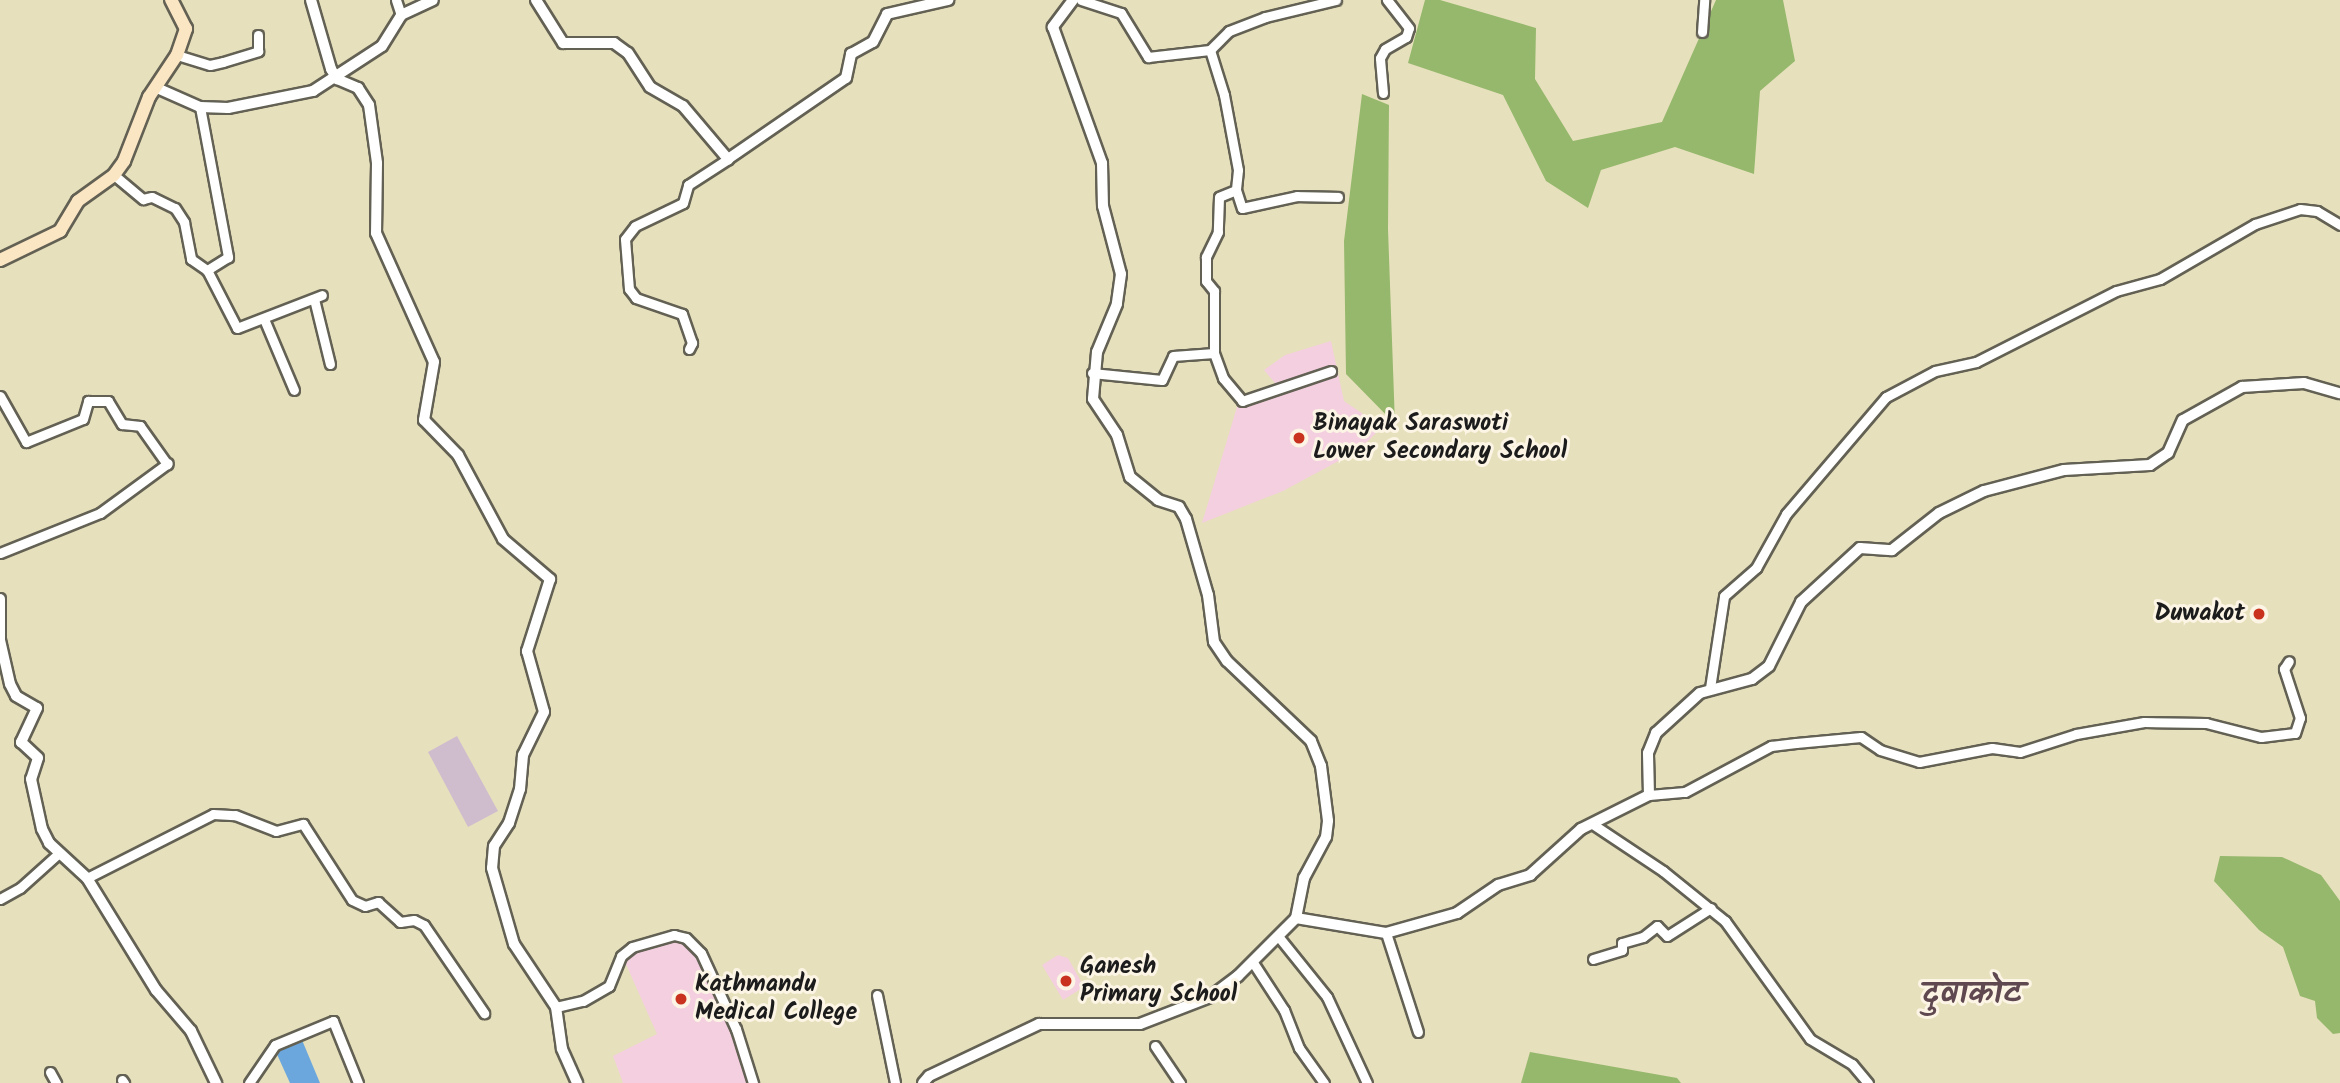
<!DOCTYPE html>
<meta charset="utf-8">
<style>
body{margin:0}
#map{position:relative;width:2340px;height:1083px;overflow:hidden;background:#e7e0bc;font-family:Kalam,"Playpen Sans Deva",sans-serif}
div>[style]{position:absolute}
[style*='--x']{left:calc(var(--x)*1px);top:calc(var(--y)*1px);width:calc(var(--w)*1px);rotate:calc(var(--a)*1deg)}
.built>*{inset:0;background:#f3cfdf}
.industrial>*{inset:0;background:#cfbdce}
.forest>*{inset:0;background:#95b86c}
.water>*{inset:0;background:#6ba7dc}
.roads{filter:drop-shadow(2px 0 #636154) drop-shadow(-2px 0 #636154) drop-shadow(0 2px #636154) drop-shadow(0 -2px #636154)}
.minor>*{height:9px;margin:-4.5px;padding:0 4.5px;transform-origin:4.5px;border-radius:4.5px;background:#fff}
.tertiary>*{height:10px;margin:-5px;padding:0 5px;transform-origin:5px;border-radius:5px;background:#fff}
.secondary>*{height:12px;margin:-6px;padding:0 6px;transform-origin:6px;border-radius:6px;background:#fbe6c4}
.dots>*{width:19px;height:19px;translate:-50% -50%;box-sizing:border-box;border:4px solid #fcf5e5;border-radius:50%}
span{translate:-50% -50%;white-space:nowrap;text-align:center;line-height:1.15;-webkit-text-stroke:6px #fcf5e5;paint-order:stroke}
.poi-label{font-size:24px;color:#1c1c1c;font-weight:700}
.left{translate:0 -50%;text-align:left}
.right{translate:-100% -50%;text-align:right}
.district-label{font-size:32px;color:#5f4850;font-weight:700}
</style>
<div id="map">
<div class="built">
<i style="clip-path:polygon(1331px 341px,1344px 401px,1382px 427px,1359px 450px,1283px 491px,1202px 523px,1237px 407px,1275px 383px,1264px 370px,1285px 355px)"></i>
<i style="clip-path:polygon(686px 938px,701px 953px,736px 1029px,753px 1083px,623px 1083px,613px 1056px,657px 1034px,625px 962px,646px 945px)"></i>
<i style="clip-path:polygon(1058px 955px,1068px 958px,1084px 987px,1063px 1000px,1042px 965px)"></i>
</div>
<div class="industrial">
<i style="clip-path:polygon(457px 736px,498px 811px,468px 827px,428px 752px)"></i>
</div>
<div class="forest">
<i style="clip-path:polygon(1425px 0,1440px 0,1536px 28px,1535px 79px,1573px 141px,1662px 122px,1716px 0,1783px 0,1795px 61px,1760px 91px,1754px 174px,1675px 147px,1601px 170px,1588px 208px,1546px 181px,1503px 95px,1408px 63px)"></i>
<i style="clip-path:polygon(1362px 94px,1389px 105px,1388px 229px,1395px 424px,1346px 374px,1344px 241px)"></i>
<i style="clip-path:polygon(2220px 856px,2282px 857px,2321px 875px,2340px 901px,2340px 1033px,2333px 1034px,2317px 1018px,2315px 1001px,2300px 996px,2283px 947px,2259px 930px,2214px 881px)"></i>
<i style="clip-path:polygon(1530px 1052px,1677px 1078px,1681px 1083px,1521px 1083px)"></i>
</div>
<div class="water">
<i style="clip-path:polygon(299px 1038px,302px 1040px,320px 1083px,290px 1083px,275px 1050px)"></i>
</div>
<div class="roads">
<div class="minor">
<i style="--x:396;--y:0;--w:16;--a:72"></i>
<i style="--x:1081;--y:0;--w:42;--a:18"></i>
<i style="--x:1121;--y:13;--w:52;--a:58.5"></i>
<i style="--x:1148;--y:57;--w:62;--a:-6.4"></i>
<i style="--x:1210;--y:50;--w:47;--a:72.7"></i>
<i style="--x:1224;--y:95;--w:76;--a:79.4"></i>
<i style="--x:1238;--y:170;--w:20;--a:96"></i>
<i style="--x:1236;--y:190;--w:18;--a:158"></i>
<i style="--x:1219;--y:197;--w:35;--a:92"></i>
<i style="--x:1218;--y:232;--w:28;--a:116"></i>
<i style="--x:1206;--y:257;--w:24;--a:90"></i>
<i style="--x:1206;--y:281;--w:13;--a:51"></i>
<i style="--x:1214;--y:291;--w:62;--a:90"></i>
<i style="--x:1702;--y:32;--w:32;--a:-86"></i>
<i style="--x:1210;--y:50;--w:27;--a:-45"></i>
<i style="--x:1229;--y:31;--w:39;--a:-21"></i>
<i style="--x:1265;--y:17;--w:73;--a:-13.5"></i>
<i style="--x:177;--y:55;--w:34;--a:17"></i>
<i style="--x:210;--y:65;--w:13;--a:-13"></i>
<i style="--x:223;--y:62;--w:37;--a:-17"></i>
<i style="--x:258;--y:51;--w:16;--a:-90"></i>
<i style="--x:1383;--y:93;--w:35;--a:-95"></i>
<i style="--x:1380;--y:58;--w:10;--a:-61"></i>
<i style="--x:1385;--y:49;--w:24;--a:-30"></i>
<i style="--x:1406;--y:37;--w:9;--a:-72"></i>
<i style="--x:1409;--y:28;--w:36;--a:-128"></i>
<i style="--x:200;--y:107;--w:153;--a:79.4"></i>
<i style="--x:228;--y:257;--w:25;--a:148"></i>
<i style="--x:207;--y:270;--w:65;--a:62.7"></i>
<i style="--x:237;--y:328;--w:91;--a:-21.2"></i>
<i style="--x:114;--y:175;--w:38;--a:40"></i>
<i style="--x:143;--y:199;--w:9;--a:-13"></i>
<i style="--x:152;--y:197;--w:25;--a:26"></i>
<i style="--x:175;--y:208;--w:17;--a:57"></i>
<i style="--x:184;--y:222;--w:38;--a:79"></i>
<i style="--x:191;--y:259;--w:19;--a:35"></i>
<i style="--x:1236;--y:190;--w:19;--a:72"></i>
<i style="--x:1242;--y:208;--w:56;--a:-12.3"></i>
<i style="--x:1297;--y:196;--w:41;--a:1.4"></i>
<i style="--x:314;--y:299;--w:67;--a:76.2"></i>
<i style="--x:264;--y:319;--w:77;--a:67.1"></i>
<i style="--x:689;--y:349;--w:7;--a:-63"></i>
<i style="--x:692;--y:343;--w:31;--a:-109"></i>
<i style="--x:682;--y:314;--w:49;--a:-160.8"></i>
<i style="--x:636;--y:298;--w:11;--a:-128"></i>
<i style="--x:629;--y:289;--w:50;--a:-94.6"></i>
<i style="--x:625;--y:239;--w:16;--a:-52"></i>
<i style="--x:635;--y:226;--w:53;--a:-25.6"></i>
<i style="--x:683;--y:203;--w:19;--a:-74"></i>
<i style="--x:688;--y:185;--w:48;--a:-33"></i>
<i style="--x:1092;--y:373;--w:70;--a:5.7"></i>
<i style="--x:1162;--y:380;--w:26;--a:-65"></i>
<i style="--x:1173;--y:356;--w:41;--a:-4.2"></i>
<i style="--x:1214;--y:353;--w:27;--a:70"></i>
<i style="--x:1223;--y:378;--w:30;--a:50"></i>
<i style="--x:1242;--y:401;--w:94;--a:-18.6"></i>
<i style="--x:0;--y:396;--w:53;--a:60.5"></i>
<i style="--x:26;--y:442;--w:61;--a:-22"></i>
<i style="--x:83;--y:419;--w:19;--a:-74"></i>
<i style="--x:88;--y:401;--w:20;--a:0"></i>
<i style="--x:108;--y:401;--w:27;--a:59"></i>
<i style="--x:122;--y:424;--w:18;--a:6"></i>
<i style="--x:140;--y:426;--w:47;--a:54.6"></i>
<i style="--x:0;--y:553;--w:108;--a:-21.8"></i>
<i style="--x:100;--y:513;--w:84;--a:-36.3"></i>
<i style="--x:1710;--y:688;--w:93;--a:-81.3"></i>
<i style="--x:1724;--y:596;--w:43;--a:-41.2"></i>
<i style="--x:1756;--y:568;--w:62;--a:-60.9"></i>
<i style="--x:1786;--y:514;--w:154;--a:-49.5"></i>
<i style="--x:1886;--y:397;--w:55;--a:-28"></i>
<i style="--x:1935;--y:371;--w:42;--a:-12.4"></i>
<i style="--x:1976;--y:362;--w:157;--a:-26.9"></i>
<i style="--x:2116;--y:291;--w:46;--a:-15.3"></i>
<i style="--x:2160;--y:279;--w:110;--a:-30.1"></i>
<i style="--x:2255;--y:224;--w:47;--a:-18.4"></i>
<i style="--x:2300;--y:209;--w:17;--a:7"></i>
<i style="--x:2317;--y:211;--w:27;--a:31"></i>
<i style="--x:1649;--y:795;--w:36;--a:-5"></i>
<i style="--x:1685;--y:792;--w:98;--a:-28.1"></i>
<i style="--x:1771;--y:746;--w:25;--a:-7"></i>
<i style="--x:1796;--y:743;--w:65;--a:-5.3"></i>
<i style="--x:1861;--y:737;--w:23;--a:34"></i>
<i style="--x:1880;--y:750;--w:41;--a:17.1"></i>
<i style="--x:1919;--y:762;--w:74;--a:-10.9"></i>
<i style="--x:1992;--y:748;--w:28;--a:8"></i>
<i style="--x:2020;--y:752;--w:59;--a:-17.8"></i>
<i style="--x:2076;--y:734;--w:69;--a:-10"></i>
<i style="--x:2144;--y:722;--w:62;--a:0.9"></i>
<i style="--x:2206;--y:723;--w:57;--a:14.3"></i>
<i style="--x:2261;--y:737;--w:34;--a:-7"></i>
<i style="--x:2295;--y:733;--w:16;--a:-72"></i>
<i style="--x:2300;--y:718;--w:52;--a:-108.1"></i>
<i style="--x:2284;--y:669;--w:9;--a:-58"></i>
<i style="--x:1594;--y:825;--w:83;--a:33.7"></i>
<i style="--x:1663;--y:871;--w:80;--a:38.9"></i>
<i style="--x:1725;--y:921;--w:145;--a:54.2"></i>
<i style="--x:1810;--y:1039;--w:49;--a:30.8"></i>
<i style="--x:1852;--y:1064;--w:25;--a:50"></i>
<i style="--x:87;--y:878;--w:141;--a:-26.9"></i>
<i style="--x:213;--y:814;--w:22;--a:3"></i>
<i style="--x:235;--y:815;--w:44;--a:21.3"></i>
<i style="--x:276;--y:831;--w:28;--a:-15"></i>
<i style="--x:303;--y:824;--w:90;--a:57.2"></i>
<i style="--x:352;--y:900;--w:14;--a:25"></i>
<i style="--x:365;--y:906;--w:14;--a:-17"></i>
<i style="--x:378;--y:902;--w:30;--a:42"></i>
<i style="--x:400;--y:922;--w:14;--a:-8"></i>
<i style="--x:414;--y:920;--w:11;--a:27"></i>
<i style="--x:424;--y:925;--w:107;--a:55.7"></i>
<i style="--x:0;--y:899;--w:23;--a:-29"></i>
<i style="--x:20;--y:888;--w:52;--a:-41.9"></i>
<i style="--x:1386;--y:933;--w:104;--a:72.1"></i>
<i style="--x:1278;--y:936;--w:78;--a:51.2"></i>
<i style="--x:1327;--y:997;--w:95;--a:65.1"></i>
<i style="--x:1593;--y:959;--w:30;--a:-17"></i>
<i style="--x:1622;--y:950;--w:7;--a:-90"></i>
<i style="--x:1622;--y:943;--w:22;--a:-16"></i>
<i style="--x:1643;--y:937;--w:18;--a:-38"></i>
<i style="--x:1657;--y:926;--w:14;--a:45"></i>
<i style="--x:1667;--y:936;--w:52;--a:-32.5"></i>
<i style="--x:1252;--y:961;--w:59;--a:56.9"></i>
<i style="--x:1284;--y:1010;--w:41;--a:68.5"></i>
<i style="--x:1299;--y:1048;--w:43;--a:54.5"></i>
<i style="--x:877;--y:995;--w:90;--a:78.4"></i>
<i style="--x:556;--y:1007;--w:28;--a:-13"></i>
<i style="--x:583;--y:1001;--w:30;--a:-30"></i>
<i style="--x:609;--y:986;--w:32;--a:-68"></i>
<i style="--x:621;--y:956;--w:14;--a:-39"></i>
<i style="--x:632;--y:947;--w:44;--a:-15.9"></i>
<i style="--x:674;--y:935;--w:12;--a:14"></i>
<i style="--x:686;--y:938;--w:21;--a:45"></i>
<i style="--x:701;--y:953;--w:84;--a:65.3"></i>
<i style="--x:736;--y:1029;--w:57;--a:72.5"></i>
<i style="--x:1155;--y:1046;--w:45;--a:56"></i>
<i style="--x:50;--y:1072;--w:13;--a:61"></i>
<i style="--x:122;--y:1080;--w:4;--a:56"></i>
<i style="--x:249;--y:1083;--w:46;--a:-55.6"></i>
<i style="--x:275;--y:1045;--w:63;--a:-22.5"></i>
<i style="--x:333;--y:1021;--w:67;--a:68"></i>
</div>
<div class="tertiary">
<i style="--x:311;--y:0;--w:72;--a:73.8"></i>
<i style="--x:331;--y:69;--w:12;--a:59"></i>
<i style="--x:337;--y:79;--w:23;--a:23"></i>
<i style="--x:358;--y:88;--w:20;--a:57"></i>
<i style="--x:369;--y:105;--w:59;--a:82.1"></i>
<i style="--x:377;--y:163;--w:70;--a:90.8"></i>
<i style="--x:376;--y:233;--w:141;--a:65.8"></i>
<i style="--x:434;--y:362;--w:59;--a:99.8"></i>
<i style="--x:424;--y:420;--w:49;--a:45.8"></i>
<i style="--x:458;--y:455;--w:95;--a:61.8"></i>
<i style="--x:503;--y:539;--w:62;--a:40.4"></i>
<i style="--x:550;--y:579;--w:76;--a:107.7"></i>
<i style="--x:527;--y:651;--w:63;--a:74.4"></i>
<i style="--x:544;--y:712;--w:48;--a:116"></i>
<i style="--x:523;--y:755;--w:34;--a:95"></i>
<i style="--x:520;--y:789;--w:36;--a:108"></i>
<i style="--x:509;--y:823;--w:27;--a:123"></i>
<i style="--x:494;--y:846;--w:22;--a:95"></i>
<i style="--x:492;--y:868;--w:79;--a:73.9"></i>
<i style="--x:514;--y:944;--w:76;--a:56.3"></i>
<i style="--x:556;--y:1007;--w:42;--a:81.9"></i>
<i style="--x:562;--y:1049;--w:37;--a:66"></i>
<i style="--x:536;--y:0;--w:51;--a:57.9"></i>
<i style="--x:563;--y:43;--w:51;--a:0"></i>
<i style="--x:614;--y:43;--w:17;--a:36"></i>
<i style="--x:628;--y:53;--w:40;--a:57.1"></i>
<i style="--x:650;--y:87;--w:38;--a:30"></i>
<i style="--x:683;--y:106;--w:70;--a:49.7"></i>
<i style="--x:728;--y:159;--w:143;--a:-34.5"></i>
<i style="--x:846;--y:78;--w:25;--a:-78"></i>
<i style="--x:851;--y:54;--w:25;--a:-29"></i>
<i style="--x:873;--y:42;--w:31;--a:-63"></i>
<i style="--x:887;--y:14;--w:63;--a:-12.9"></i>
<i style="--x:1073;--y:0;--w:34;--a:127"></i>
<i style="--x:1053;--y:27;--w:145;--a:70.2"></i>
<i style="--x:1102;--y:163;--w:43;--a:88.7"></i>
<i style="--x:1103;--y:206;--w:70;--a:75.2"></i>
<i style="--x:1121;--y:274;--w:30;--a:98"></i>
<i style="--x:1117;--y:304;--w:52;--a:112.6"></i>
<i style="--x:1097;--y:352;--w:47;--a:94.9"></i>
<i style="--x:1093;--y:399;--w:43;--a:56.3"></i>
<i style="--x:1117;--y:435;--w:44;--a:72.8"></i>
<i style="--x:1130;--y:477;--w:36;--a:39"></i>
<i style="--x:1158;--y:500;--w:22;--a:18"></i>
<i style="--x:1179;--y:507;--w:14;--a:60"></i>
<i style="--x:1186;--y:519;--w:79;--a:73.9"></i>
<i style="--x:1208;--y:595;--w:47;--a:82.7"></i>
<i style="--x:1214;--y:642;--w:23;--a:56"></i>
<i style="--x:1227;--y:661;--w:116;--a:43.6"></i>
<i style="--x:1311;--y:741;--w:27;--a:68"></i>
<i style="--x:1321;--y:766;--w:55;--a:82.7"></i>
<i style="--x:1328;--y:821;--w:16;--a:97"></i>
<i style="--x:1326;--y:837;--w:47;--a:118.2"></i>
<i style="--x:1304;--y:878;--w:41;--a:101.3"></i>
<i style="--x:157;--y:88;--w:47;--a:23.8"></i>
<i style="--x:200;--y:107;--w:28;--a:2"></i>
<i style="--x:228;--y:108;--w:87;--a:-11.3"></i>
<i style="--x:313;--y:91;--w:82;--a:-33.1"></i>
<i style="--x:382;--y:46;--w:36;--a:-58"></i>
<i style="--x:401;--y:15;--w:35;--a:-25"></i>
<i style="--x:0;--y:599;--w:41;--a:90"></i>
<i style="--x:0;--y:640;--w:45;--a:77.2"></i>
<i style="--x:10;--y:684;--w:13;--a:63"></i>
<i style="--x:16;--y:696;--w:24;--a:30"></i>
<i style="--x:37;--y:708;--w:38;--a:115"></i>
<i style="--x:21;--y:742;--w:23;--a:43"></i>
<i style="--x:38;--y:758;--w:22;--a:108"></i>
<i style="--x:31;--y:779;--w:51;--a:77.6"></i>
<i style="--x:42;--y:829;--w:16;--a:63"></i>
<i style="--x:49;--y:843;--w:52;--a:42.6"></i>
<i style="--x:87;--y:878;--w:132;--a:58.4"></i>
<i style="--x:156;--y:990;--w:54;--a:49.5"></i>
<i style="--x:191;--y:1031;--w:58;--a:64.3"></i>
<i style="--x:1296;--y:918;--w:91;--a:9.5"></i>
<i style="--x:1386;--y:933;--w:74;--a:-15.7"></i>
<i style="--x:1457;--y:913;--w:50;--a:-34.3"></i>
<i style="--x:1498;--y:885;--w:34;--a:-17"></i>
<i style="--x:1530;--y:875;--w:69;--a:-42"></i>
<i style="--x:1581;--y:829;--w:76;--a:-26.6"></i>
<i style="--x:1649;--y:795;--w:42;--a:-91.4"></i>
<i style="--x:1648;--y:753;--w:22;--a:-68"></i>
<i style="--x:1656;--y:733;--w:59;--a:-42.3"></i>
<i style="--x:1700;--y:693;--w:54;--a:-15.1"></i>
<i style="--x:1752;--y:679;--w:21;--a:-37"></i>
<i style="--x:1769;--y:666;--w:72;--a:-63.4"></i>
<i style="--x:1801;--y:602;--w:80;--a:-42.5"></i>
<i style="--x:1860;--y:548;--w:32;--a:4"></i>
<i style="--x:1892;--y:550;--w:60;--a:-38.2"></i>
<i style="--x:1939;--y:513;--w:50;--a:-26.1"></i>
<i style="--x:1984;--y:491;--w:83;--a:-14.7"></i>
<i style="--x:2064;--y:470;--w:86;--a:-3.3"></i>
<i style="--x:2150;--y:465;--w:22;--a:-34"></i>
<i style="--x:2168;--y:453;--w:36;--a:-66"></i>
<i style="--x:2183;--y:420;--w:68;--a:-29.2"></i>
<i style="--x:2242;--y:387;--w:62;--a:-3.7"></i>
<i style="--x:2304;--y:383;--w:37;--a:16"></i>
<i style="--x:923;--y:1083;--w:9;--a:-49"></i>
<i style="--x:929;--y:1076;--w:122;--a:-25.3"></i>
<i style="--x:1039;--y:1024;--w:101;--a:0"></i>
<i style="--x:1140;--y:1024;--w:75;--a:-21.1"></i>
<i style="--x:1210;--y:997;--w:35;--a:-37"></i>
<i style="--x:1238;--y:976;--w:82;--a:-45"></i>
</div>
<div class="secondary">
<i style="--x:0;--y:260;--w:67;--a:-25.8"></i>
<i style="--x:60;--y:231;--w:35;--a:-59"></i>
<i style="--x:78;--y:201;--w:44;--a:-35.8"></i>
<i style="--x:114;--y:175;--w:17;--a:-54"></i>
<i style="--x:124;--y:161;--w:69;--a:-68.7"></i>
<i style="--x:149;--y:97;--w:50;--a:-56.3"></i>
<i style="--x:177;--y:55;--w:28;--a:-71"></i>
<i style="--x:186;--y:29;--w:33;--a:-117"></i>
</div>
</div>
<div class="dots">
<i style="left:1299px;top:438px;background:#c8321e"></i>
<i style="left:2259px;top:614px;background:#c8321e"></i>
<i style="left:1066px;top:981px;background:#c8321e"></i>
<i style="left:681px;top:999px;background:#c8321e"></i>
</div>
<div class="poi-label">
<span class="left" style="left:1313px;top:438px">Binayak Saraswoti<br>Lower Secondary School</span>
<span class="right" style="left:2245px;top:614px">Duwakot</span>
<span class="left" style="left:1080px;top:981px">Ganesh<br>Primary School</span>
<span class="left" style="left:695px;top:999px">Kathmandu<br>Medical College</span>
</div>
<div class="district-label">
<span style="left:1972px;top:995px">दुवाकोट</span>
</div>
</div>
